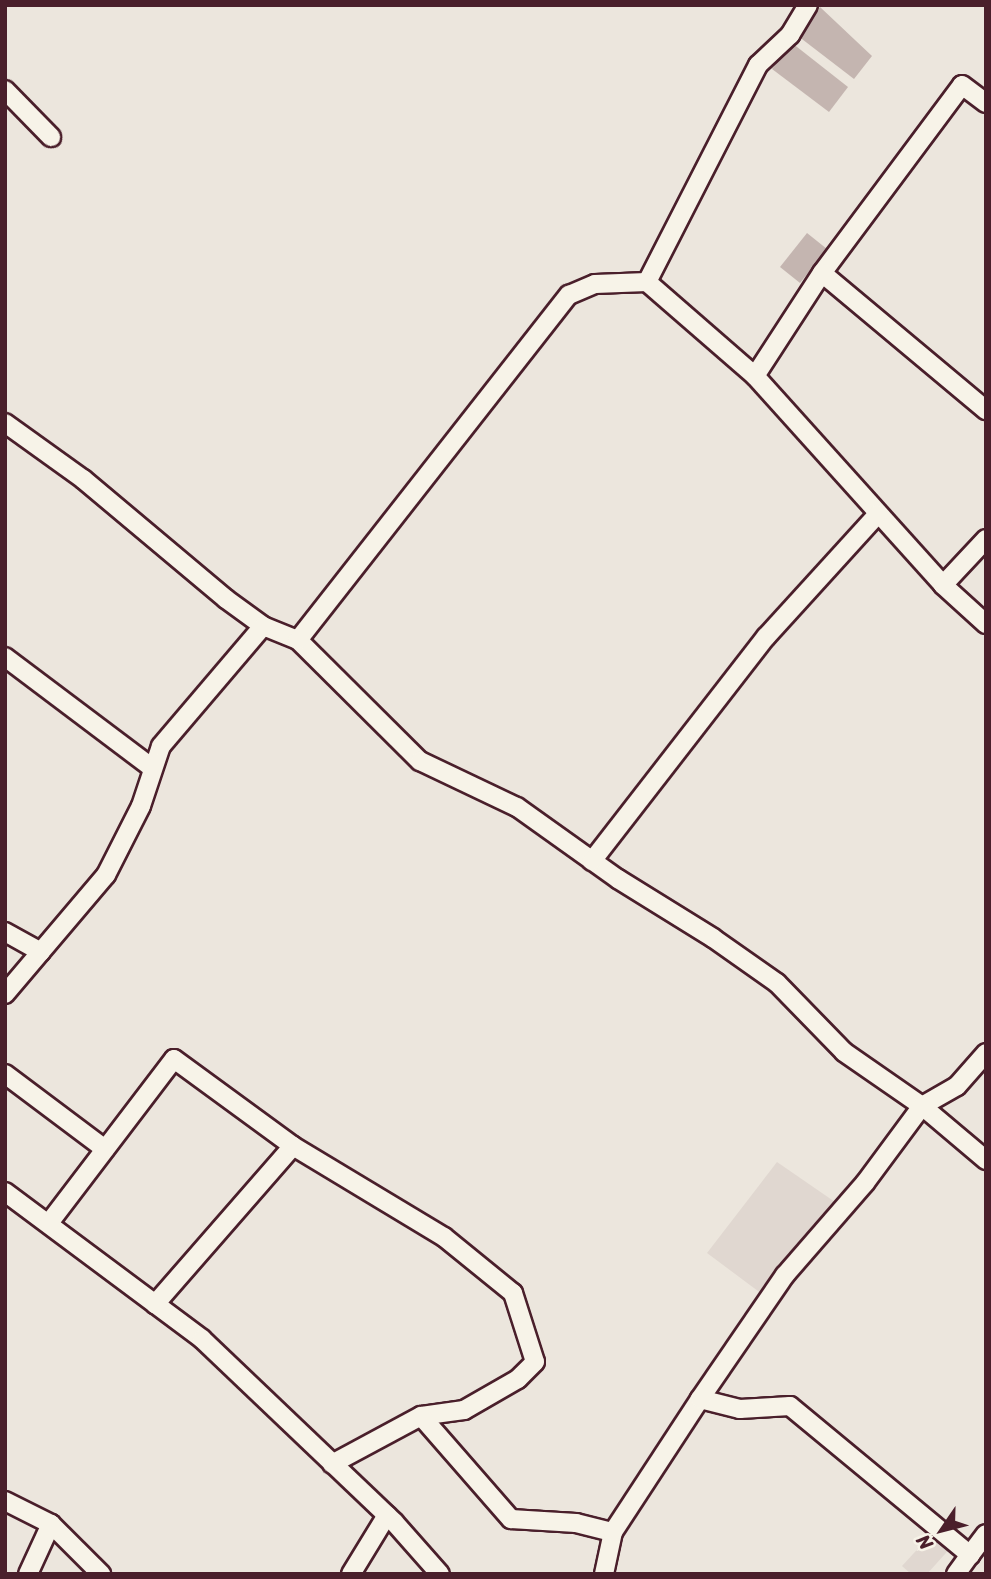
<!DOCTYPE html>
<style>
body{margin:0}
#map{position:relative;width:991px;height:1579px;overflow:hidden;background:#ece6dd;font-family:Sriracha,sans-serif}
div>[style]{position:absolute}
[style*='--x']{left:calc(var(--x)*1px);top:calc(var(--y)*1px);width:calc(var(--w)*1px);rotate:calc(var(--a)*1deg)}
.built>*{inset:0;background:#e0d7d0}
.building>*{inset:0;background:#c4b5b0}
.roads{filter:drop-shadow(2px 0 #4a1f2b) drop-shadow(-2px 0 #4a1f2b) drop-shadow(0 2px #4a1f2b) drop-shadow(0 -2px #4a1f2b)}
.minor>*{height:18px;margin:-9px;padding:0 9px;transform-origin:9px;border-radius:9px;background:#f7f3e8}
span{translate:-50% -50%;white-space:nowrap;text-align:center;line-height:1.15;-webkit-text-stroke:5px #f7f3e8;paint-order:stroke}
.frame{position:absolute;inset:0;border:7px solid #4a1f2b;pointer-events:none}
.north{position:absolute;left:907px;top:1495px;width:70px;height:70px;-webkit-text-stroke:5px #f7f3e8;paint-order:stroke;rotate:235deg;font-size:19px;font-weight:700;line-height:28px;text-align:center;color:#4a1f2b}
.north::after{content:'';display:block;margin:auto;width:24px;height:32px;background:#4a1f2b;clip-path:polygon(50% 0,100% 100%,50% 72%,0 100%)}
</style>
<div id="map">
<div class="built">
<i style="clip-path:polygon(777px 1162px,835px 1202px,762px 1294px,707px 1253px)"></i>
<i style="clip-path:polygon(936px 1529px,954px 1544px,927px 1574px,911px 1574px,902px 1566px)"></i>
</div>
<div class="building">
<i style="clip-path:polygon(820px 7px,872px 56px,854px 79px,798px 36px)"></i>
<i style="clip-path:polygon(792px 43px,848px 87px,829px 112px,772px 69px)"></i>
<i style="clip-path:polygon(807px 233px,827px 249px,800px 283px,780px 267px)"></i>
</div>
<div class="roads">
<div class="minor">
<i style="--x:5;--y:90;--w:66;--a:45.6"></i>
<i style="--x:822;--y:273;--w:234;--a:-53.3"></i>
<i style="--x:962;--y:85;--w:30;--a:37"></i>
<i style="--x:647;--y:282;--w:143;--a:41"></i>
<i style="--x:755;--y:376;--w:281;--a:48"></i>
<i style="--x:943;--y:585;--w:58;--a:42.2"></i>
<i style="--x:755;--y:376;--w:123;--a:-57"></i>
<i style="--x:822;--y:273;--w:214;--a:39.9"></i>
<i style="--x:5;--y:423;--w:96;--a:35.7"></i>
<i style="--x:83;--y:479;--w:187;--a:40"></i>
<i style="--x:226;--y:599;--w:46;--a:36.1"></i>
<i style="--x:263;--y:626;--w:38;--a:22"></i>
<i style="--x:298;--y:640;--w:172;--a:44.8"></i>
<i style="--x:420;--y:761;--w:107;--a:25.4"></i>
<i style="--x:517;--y:807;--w:124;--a:35.5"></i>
<i style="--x:618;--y:879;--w:112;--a:31.8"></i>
<i style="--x:713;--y:938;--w:78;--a:35.1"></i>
<i style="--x:777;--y:983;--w:96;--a:45.8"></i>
<i style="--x:844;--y:1052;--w:95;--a:34.7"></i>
<i style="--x:922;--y:1106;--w:40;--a:-29.7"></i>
<i style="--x:957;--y:1086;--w:44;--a:-48.7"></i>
<i style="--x:943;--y:585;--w:63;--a:-46.9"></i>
<i style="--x:298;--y:640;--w:439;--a:-51.9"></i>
<i style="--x:569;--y:295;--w:28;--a:-23"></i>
<i style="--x:595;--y:284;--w:52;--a:-2.2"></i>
<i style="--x:647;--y:282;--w:244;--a:-62.9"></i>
<i style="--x:758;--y:65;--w:44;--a:-43.2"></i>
<i style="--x:790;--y:35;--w:35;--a:-59"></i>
<i style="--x:5;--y:657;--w:183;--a:37"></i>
<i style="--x:592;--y:861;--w:284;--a:-52.2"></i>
<i style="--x:766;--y:637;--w:166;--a:-47.7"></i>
<i style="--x:5;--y:932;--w:41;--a:29.1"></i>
<i style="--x:5;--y:994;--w:156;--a:-49.7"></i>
<i style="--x:106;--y:875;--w:77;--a:-63.1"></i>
<i style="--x:141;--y:806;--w:63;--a:-71.6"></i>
<i style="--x:161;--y:746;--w:157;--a:-49.6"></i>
<i style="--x:5;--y:1074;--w:125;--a:36.9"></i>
<i style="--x:293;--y:1146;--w:176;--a:31.1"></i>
<i style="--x:444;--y:1237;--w:89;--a:39.1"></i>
<i style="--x:513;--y:1293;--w:72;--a:72.3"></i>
<i style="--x:535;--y:1362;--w:24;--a:135"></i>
<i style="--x:518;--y:1379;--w:62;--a:150.1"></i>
<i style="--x:464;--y:1410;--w:43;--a:172.1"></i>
<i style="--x:421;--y:1416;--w:101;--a:151.7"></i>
<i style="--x:5;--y:1192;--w:246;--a:36.7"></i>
<i style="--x:202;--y:1339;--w:265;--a:43.6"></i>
<i style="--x:394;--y:1522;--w:69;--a:48.5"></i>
<i style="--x:49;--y:1223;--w:206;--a:-52.7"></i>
<i style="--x:174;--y:1059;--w:147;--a:36.2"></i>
<i style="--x:293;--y:1146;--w:210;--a:131.1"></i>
<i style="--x:700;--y:1399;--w:41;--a:14"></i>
<i style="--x:740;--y:1409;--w:50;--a:-3.4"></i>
<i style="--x:790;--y:1406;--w:234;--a:39.6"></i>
<i style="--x:970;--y:1555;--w:26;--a:-53"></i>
<i style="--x:421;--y:1416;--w:137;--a:48.9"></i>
<i style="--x:511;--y:1519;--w:65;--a:3.5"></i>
<i style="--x:576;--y:1523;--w:38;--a:14"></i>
<i style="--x:5;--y:1501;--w:51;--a:26.6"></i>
<i style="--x:51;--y:1524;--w:71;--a:45"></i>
<i style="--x:28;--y:1574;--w:55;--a:-65.3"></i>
<i style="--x:351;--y:1574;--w:69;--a:-58.6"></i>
<i style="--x:604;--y:1574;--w:43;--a:-77.9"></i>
<i style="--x:613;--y:1532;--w:159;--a:-56.8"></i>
<i style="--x:700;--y:1399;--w:150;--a:-55.6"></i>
<i style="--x:785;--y:1275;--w:122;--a:-49"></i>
<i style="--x:865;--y:1183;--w:96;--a:-53.5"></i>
<i style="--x:922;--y:1106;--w:84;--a:40.2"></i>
<i style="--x:956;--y:1574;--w:24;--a:-54"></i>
</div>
</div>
<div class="frame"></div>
<div class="north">N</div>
</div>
